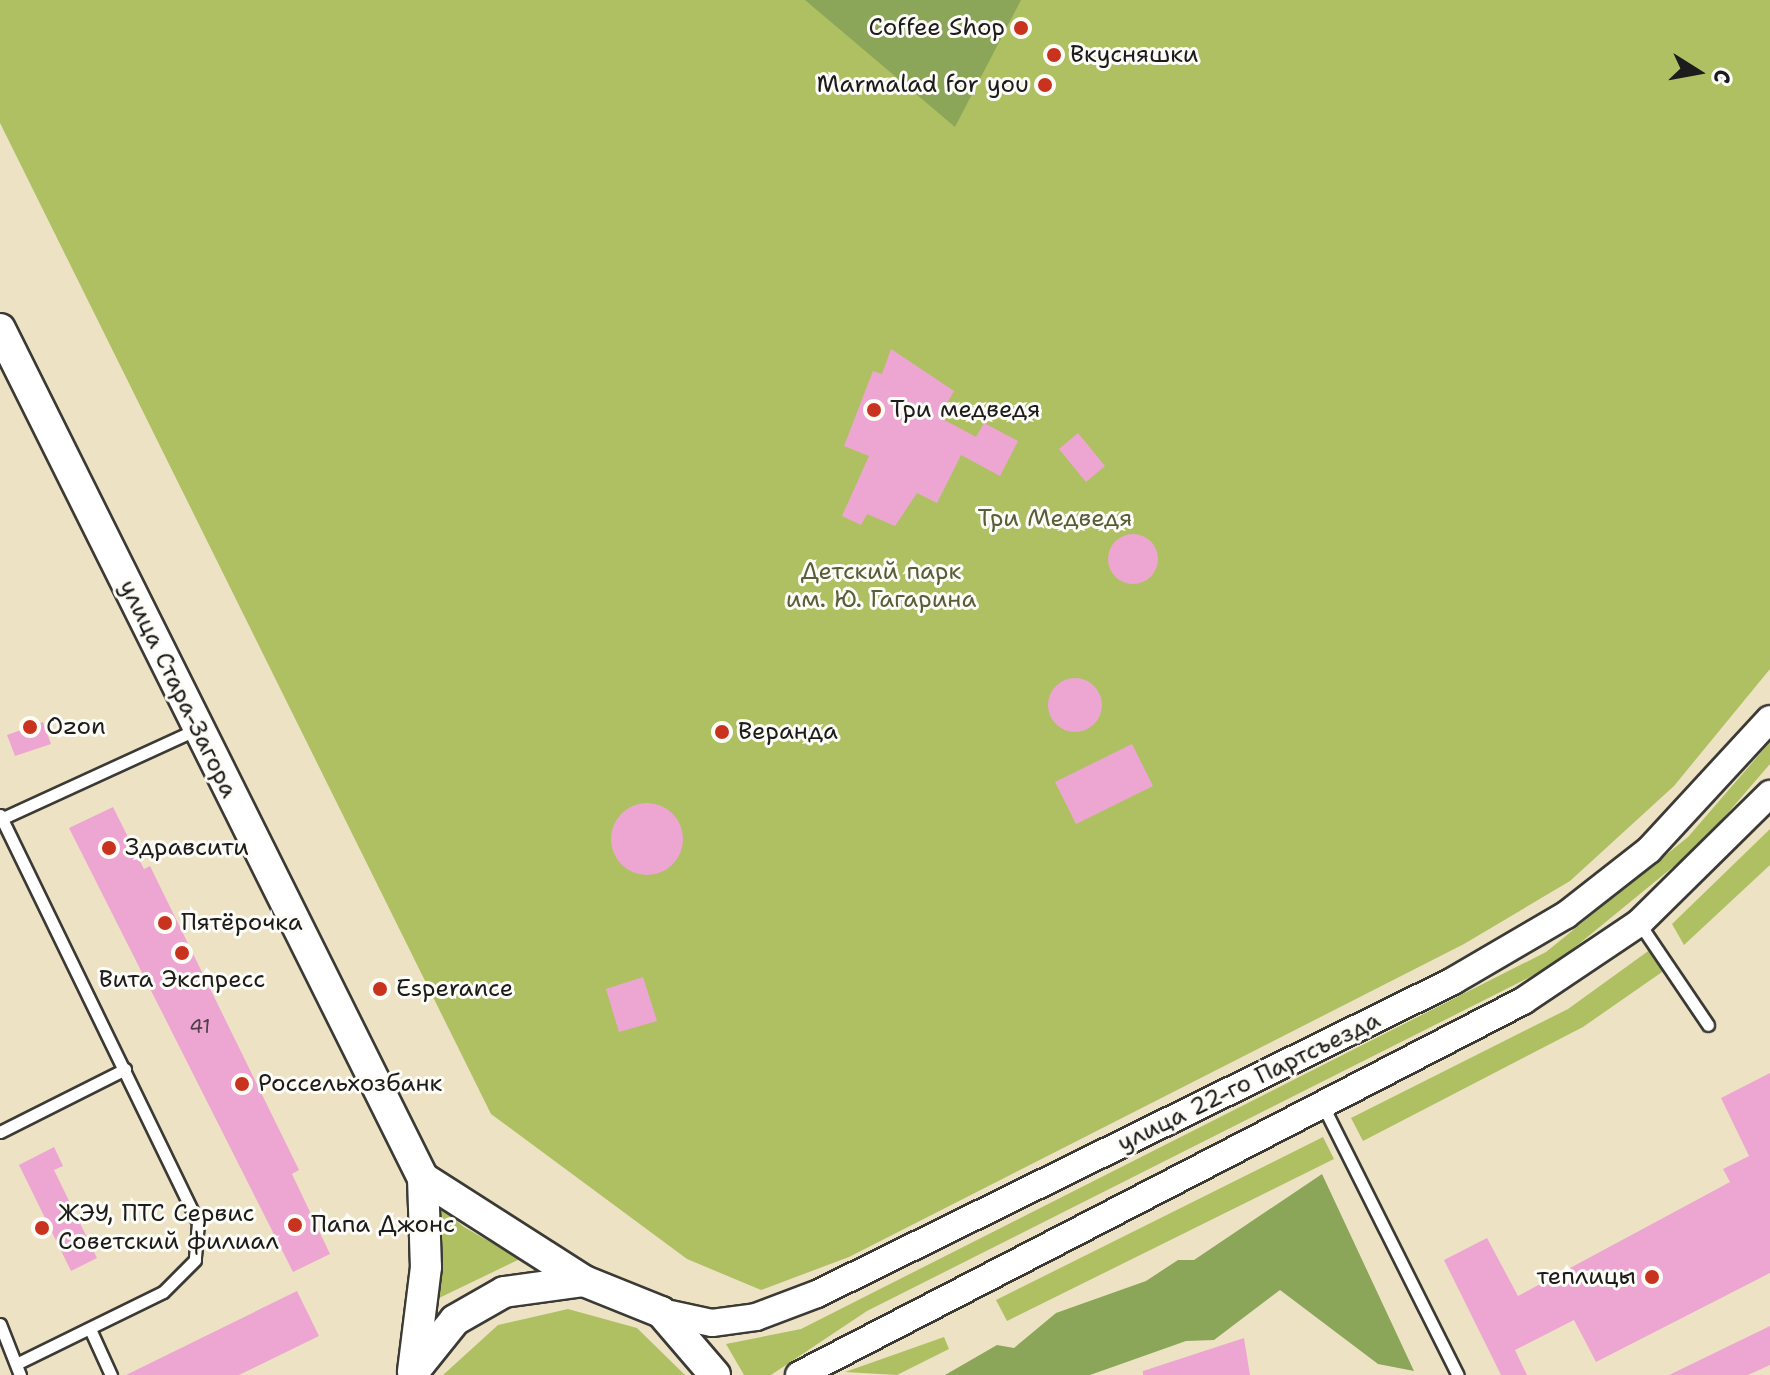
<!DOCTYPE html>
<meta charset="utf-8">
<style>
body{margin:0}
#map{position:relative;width:1770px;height:1375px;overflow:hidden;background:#ede3c4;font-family:"Shantell Sans",sans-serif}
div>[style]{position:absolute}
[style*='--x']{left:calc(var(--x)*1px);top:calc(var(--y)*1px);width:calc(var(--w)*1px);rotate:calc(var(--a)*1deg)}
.green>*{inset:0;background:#afc063}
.forest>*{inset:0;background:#8ba659}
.building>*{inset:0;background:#eda6d2}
.round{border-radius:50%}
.roads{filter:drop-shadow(2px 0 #3b3a35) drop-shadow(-2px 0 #3b3a35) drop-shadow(0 2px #3b3a35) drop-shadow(0 -2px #3b3a35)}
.service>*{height:11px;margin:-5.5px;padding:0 5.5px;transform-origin:5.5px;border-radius:5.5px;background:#fff}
.tertiary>*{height:26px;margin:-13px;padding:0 13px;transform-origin:13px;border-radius:13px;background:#fff}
.secondary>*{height:30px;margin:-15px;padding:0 15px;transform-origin:15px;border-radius:15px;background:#fff}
.dots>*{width:22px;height:22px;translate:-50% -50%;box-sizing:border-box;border:4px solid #fdfcf7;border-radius:50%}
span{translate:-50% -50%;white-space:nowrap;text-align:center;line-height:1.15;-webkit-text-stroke:6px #fdfcf7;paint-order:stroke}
.number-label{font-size:20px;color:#503e4a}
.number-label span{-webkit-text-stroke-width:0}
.poi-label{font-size:24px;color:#1c1c1c}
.right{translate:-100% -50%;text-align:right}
.left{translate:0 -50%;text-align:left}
.park-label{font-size:24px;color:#575e38}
.street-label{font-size:24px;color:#1c1c1c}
.north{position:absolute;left:1658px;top:32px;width:80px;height:80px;-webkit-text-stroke:6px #fdfcf7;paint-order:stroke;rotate:101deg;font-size:22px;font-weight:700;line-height:32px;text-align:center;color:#1c1c1c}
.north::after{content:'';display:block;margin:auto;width:28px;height:36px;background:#1c1c1c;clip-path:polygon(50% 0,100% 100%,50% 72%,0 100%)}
</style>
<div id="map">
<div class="green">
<i style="clip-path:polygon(0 0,1770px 0,1770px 669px,1674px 786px,1570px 881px,1464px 944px,849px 1257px,761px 1290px,687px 1259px,491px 1114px,0 123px)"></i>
<i style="clip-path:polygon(1770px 742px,1770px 764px,1701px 844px,1552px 966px,867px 1311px,771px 1375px,744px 1375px,726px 1344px,801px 1329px,1546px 952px,1688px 837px)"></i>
<i style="clip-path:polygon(1770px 829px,1770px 865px,1684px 945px,1672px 924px)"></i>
<i style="clip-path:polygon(1651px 949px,1665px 970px,1583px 1027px,1363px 1141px,1351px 1118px,1568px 1009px)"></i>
<i style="clip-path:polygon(1323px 1137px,1334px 1159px,1007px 1321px,996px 1300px)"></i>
<i style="clip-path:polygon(432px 1201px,464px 1227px,520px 1259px,437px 1299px)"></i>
<i style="clip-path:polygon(568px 1309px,637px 1328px,685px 1375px,443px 1375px,498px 1325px)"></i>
<i style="clip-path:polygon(944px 1337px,949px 1349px,897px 1375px,845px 1372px)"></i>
</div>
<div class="forest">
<i style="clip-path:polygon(805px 0,1021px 0,955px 127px)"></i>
<i style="clip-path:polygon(1322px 1174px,1414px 1371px,1378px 1364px,1280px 1290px,1214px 1340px,1186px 1341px,1090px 1375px,945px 1375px,997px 1345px,1014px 1348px,1056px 1313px,1146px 1281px,1178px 1260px,1194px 1260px)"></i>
</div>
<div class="building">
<i style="clip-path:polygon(891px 349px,954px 391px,939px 417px,976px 437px,984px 423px,1018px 441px,1000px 476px,961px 455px,937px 503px,917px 493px,895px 526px,867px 514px,861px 525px,842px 516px,869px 456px,844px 446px,873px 371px,882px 374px)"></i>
<i style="clip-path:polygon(1078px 433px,1105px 466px,1086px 482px,1059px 449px)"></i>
<i class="round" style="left:1108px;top:534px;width:50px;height:50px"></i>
<i class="round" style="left:1048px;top:678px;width:54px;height:54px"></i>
<i style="clip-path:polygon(43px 722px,51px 744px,15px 756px,7px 735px)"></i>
<i style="clip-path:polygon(1132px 744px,1153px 786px,1076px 824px,1055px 782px)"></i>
<i class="round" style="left:611px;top:803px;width:72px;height:72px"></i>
<i style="clip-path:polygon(113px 807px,144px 869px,150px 866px,299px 1170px,292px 1174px,330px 1254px,293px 1272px,69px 828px)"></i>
<i style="clip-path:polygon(643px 977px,657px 1021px,619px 1032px,606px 989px)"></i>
<i style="clip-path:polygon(1770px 1073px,1770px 1273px,1596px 1362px,1574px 1320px,1515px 1350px,1527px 1375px,1501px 1375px,1444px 1260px,1487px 1238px,1518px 1296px,1730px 1182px,1723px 1169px,1749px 1156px,1721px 1098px)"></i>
<i style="clip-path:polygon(54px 1147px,63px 1166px,54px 1170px,97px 1258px,71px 1271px,19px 1165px)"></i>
<i style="clip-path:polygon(297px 1291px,319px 1336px,239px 1375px,126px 1375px)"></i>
<i style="clip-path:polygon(1770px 1326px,1770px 1365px,1748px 1375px,1669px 1375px)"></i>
<i style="clip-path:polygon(1244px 1338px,1250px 1375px,1143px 1375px,1143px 1371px)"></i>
</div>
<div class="roads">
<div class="service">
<i style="--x:0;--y:815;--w:454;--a:64.1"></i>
<i style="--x:198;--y:1223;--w:37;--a:95"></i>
<i style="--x:195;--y:1260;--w:45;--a:135"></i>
<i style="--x:163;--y:1292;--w:161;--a:153.9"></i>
<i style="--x:3;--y:818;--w:213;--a:-24.6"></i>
<i style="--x:1639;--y:923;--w:123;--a:55.9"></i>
<i style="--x:1322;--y:1104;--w:303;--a:63.4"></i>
<i style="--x:0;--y:1132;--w:140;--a:-26.7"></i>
<i style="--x:0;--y:1324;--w:55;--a:68.6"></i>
<i style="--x:90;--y:1329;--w:51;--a:65.5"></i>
</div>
<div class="tertiary">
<i style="--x:661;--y:1312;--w:52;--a:12.2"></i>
<i style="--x:712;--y:1323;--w:44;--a:-7.8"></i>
<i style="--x:756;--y:1317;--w:65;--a:-20.7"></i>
<i style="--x:817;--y:1294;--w:709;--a:-26.2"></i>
<i style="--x:1453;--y:981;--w:131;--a:-30.3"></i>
<i style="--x:1566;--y:915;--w:105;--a:-38.1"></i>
<i style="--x:1649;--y:850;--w:178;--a:-47.3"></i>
<i style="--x:799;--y:1375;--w:815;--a:-27.32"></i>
<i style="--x:1523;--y:1001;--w:140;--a:-33.9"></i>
<i style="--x:1639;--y:923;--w:184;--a:-44.6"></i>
</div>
<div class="secondary">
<i style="--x:0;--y:329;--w:949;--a:63.52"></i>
<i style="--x:423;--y:1178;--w:89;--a:88.1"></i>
<i style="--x:426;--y:1267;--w:106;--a:97.1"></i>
<i style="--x:423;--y:1178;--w:191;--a:32.6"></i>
<i style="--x:414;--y:1371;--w:65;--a:-51.2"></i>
<i style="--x:455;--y:1320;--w:56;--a:-29.7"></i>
<i style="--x:504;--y:1292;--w:81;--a:-7.8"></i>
<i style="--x:584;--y:1281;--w:83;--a:21.9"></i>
<i style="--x:661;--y:1312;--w:83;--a:49.4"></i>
</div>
</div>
<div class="dots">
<i style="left:1021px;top:28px;background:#c8321e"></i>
<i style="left:1054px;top:55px;background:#c8321e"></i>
<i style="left:1045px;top:85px;background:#c8321e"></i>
<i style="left:874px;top:410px;background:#c8321e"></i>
<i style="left:30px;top:727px;background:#c8321e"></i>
<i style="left:722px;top:732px;background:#c8321e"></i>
<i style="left:109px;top:848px;background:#c8321e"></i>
<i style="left:165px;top:923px;background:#c8321e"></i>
<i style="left:182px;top:953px;background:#c8321e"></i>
<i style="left:380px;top:989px;background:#c8321e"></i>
<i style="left:242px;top:1084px;background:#c8321e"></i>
<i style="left:295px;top:1225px;background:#c8321e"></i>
<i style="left:42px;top:1228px;background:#c8321e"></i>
<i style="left:1652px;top:1277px;background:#c8321e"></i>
</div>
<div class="number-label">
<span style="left:200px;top:1026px">41</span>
</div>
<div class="poi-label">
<span class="right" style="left:1005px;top:28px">Coffee Shop</span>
<span class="left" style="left:1070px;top:55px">Вкусняшки</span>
<span class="right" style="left:1029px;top:85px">Marmalad for you</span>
<span class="left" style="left:890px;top:410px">Три медведя</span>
<span class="left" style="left:46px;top:727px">Ozon</span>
<span class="left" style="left:738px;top:732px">Веранда</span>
<span class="left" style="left:125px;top:848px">Здравсити</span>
<span class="left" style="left:181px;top:923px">Пятёрочка</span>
<span style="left:182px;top:980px">Вита Экспресс</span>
<span class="left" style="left:396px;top:989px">Esperance</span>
<span class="left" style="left:258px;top:1084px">Россельхозбанк</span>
<span class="left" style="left:58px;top:1228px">ЖЭУ, ПТС Сервис<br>Советский филиал</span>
<span class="left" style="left:311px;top:1225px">Папа Джонс</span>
<span class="right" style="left:1636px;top:1277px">теплицы</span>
</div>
<div class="park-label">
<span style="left:1055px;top:519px">Три Медведя</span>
<span style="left:881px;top:586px">Детский парк<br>им. Ю. Гагарина</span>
</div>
<div class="street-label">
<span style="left:178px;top:689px;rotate:64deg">улица Стара-Загора</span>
<span style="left:1249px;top:1082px;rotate:-26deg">улица 22-го Партсъезда</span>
</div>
<div class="north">С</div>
</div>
